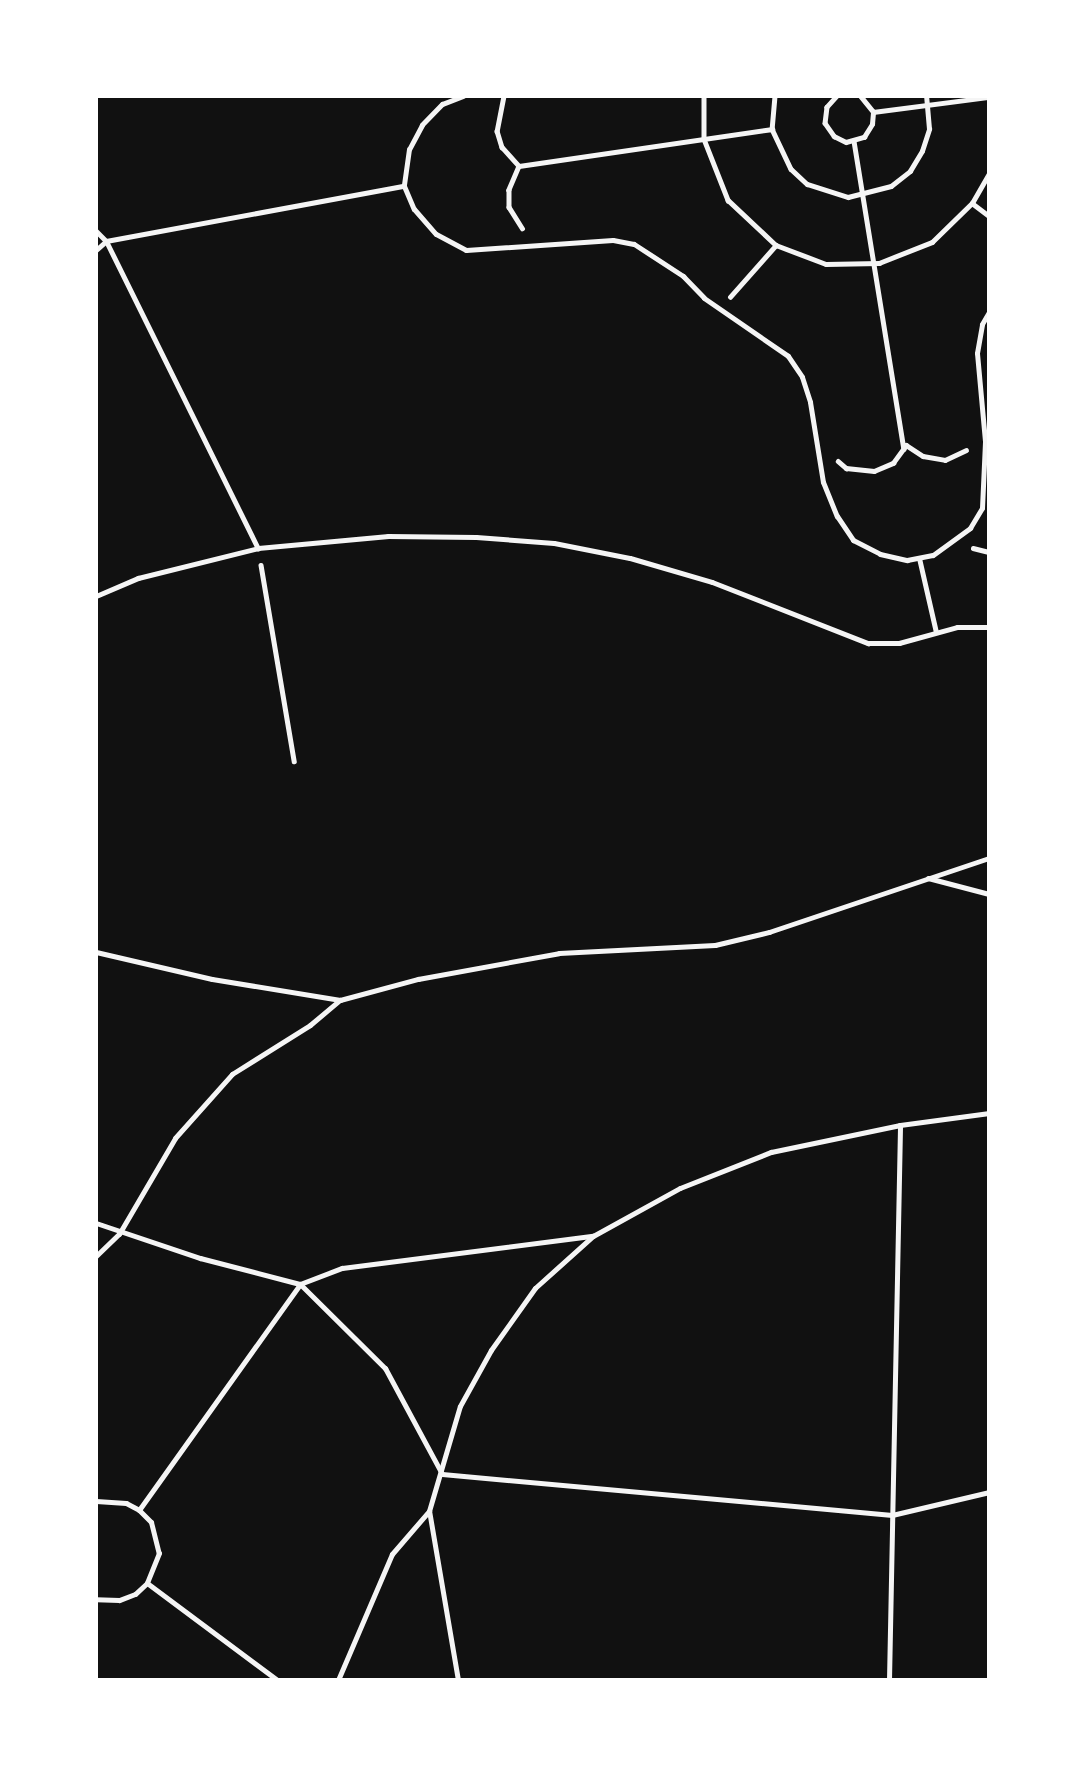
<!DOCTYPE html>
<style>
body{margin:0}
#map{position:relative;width:1085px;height:1776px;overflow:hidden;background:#111;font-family:"Roboto Condensed",sans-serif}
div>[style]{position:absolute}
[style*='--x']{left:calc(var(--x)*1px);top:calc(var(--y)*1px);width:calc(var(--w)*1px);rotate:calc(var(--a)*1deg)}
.path>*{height:4.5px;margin:-2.25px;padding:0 2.25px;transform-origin:2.25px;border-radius:2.25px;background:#f5f5f5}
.service>*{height:5px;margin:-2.5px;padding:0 2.5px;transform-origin:2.5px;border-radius:2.5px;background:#f5f5f5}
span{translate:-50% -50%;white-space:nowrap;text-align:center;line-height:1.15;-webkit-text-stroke:5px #fff;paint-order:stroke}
.frame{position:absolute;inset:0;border:98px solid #fff;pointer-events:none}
</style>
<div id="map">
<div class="path">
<i style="--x:504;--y:96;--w:36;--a:101"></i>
<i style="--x:497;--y:131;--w:17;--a:73"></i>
<i style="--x:502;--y:147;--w:25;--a:48"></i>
<i style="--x:519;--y:166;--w:26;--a:113"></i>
<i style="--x:509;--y:190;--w:17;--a:90"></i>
<i style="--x:509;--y:207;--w:25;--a:58"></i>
<i style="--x:704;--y:96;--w:43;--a:90"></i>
<i style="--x:704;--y:139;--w:66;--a:68.5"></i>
<i style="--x:728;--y:200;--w:66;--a:43.2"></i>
<i style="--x:776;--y:245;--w:53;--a:20.8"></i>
<i style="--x:826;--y:264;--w:53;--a:-1.1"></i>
<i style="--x:879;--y:263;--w:57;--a:-21.6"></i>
<i style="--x:932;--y:242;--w:56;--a:-44.3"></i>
<i style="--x:972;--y:203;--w:34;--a:-60"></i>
<i style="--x:775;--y:96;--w:33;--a:95"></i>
<i style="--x:772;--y:129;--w:44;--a:64.6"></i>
<i style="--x:791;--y:169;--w:22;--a:43"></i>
<i style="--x:807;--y:184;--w:43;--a:17.6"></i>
<i style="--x:848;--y:197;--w:44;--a:-14.3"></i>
<i style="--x:891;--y:186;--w:24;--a:-38"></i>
<i style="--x:910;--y:171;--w:23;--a:-59"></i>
<i style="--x:922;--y:151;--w:23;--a:-72"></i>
<i style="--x:929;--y:129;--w:33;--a:-95"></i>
<i style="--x:837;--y:96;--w:15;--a:132"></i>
<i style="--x:827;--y:107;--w:16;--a:97"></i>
<i style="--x:825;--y:123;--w:16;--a:55"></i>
<i style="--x:834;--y:136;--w:13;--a:27"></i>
<i style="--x:846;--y:142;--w:19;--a:-16"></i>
<i style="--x:864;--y:137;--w:15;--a:-58"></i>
<i style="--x:872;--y:124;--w:12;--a:-85"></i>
<i style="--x:873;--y:112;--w:21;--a:-129"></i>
<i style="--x:873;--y:112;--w:117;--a:-7.4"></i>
<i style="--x:854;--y:141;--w:312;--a:80.8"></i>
<i style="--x:519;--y:166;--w:256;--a:-8.3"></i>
<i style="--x:972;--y:203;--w:21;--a:37"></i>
<i style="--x:730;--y:297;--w:69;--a:-48.5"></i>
<i style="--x:838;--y:461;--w:11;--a:41"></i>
<i style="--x:846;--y:468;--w:28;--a:6"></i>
<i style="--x:874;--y:471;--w:21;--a:-23"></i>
<i style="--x:893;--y:463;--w:22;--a:-54"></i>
<i style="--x:906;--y:445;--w:20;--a:33"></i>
<i style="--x:923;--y:456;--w:22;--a:10"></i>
<i style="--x:945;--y:460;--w:23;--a:-25"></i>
<i style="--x:973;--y:548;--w:16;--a:14"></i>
<i style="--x:261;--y:565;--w:199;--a:80.4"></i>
</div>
<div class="service">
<i style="--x:463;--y:96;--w:22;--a:159"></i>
<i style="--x:442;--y:104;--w:29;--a:134"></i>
<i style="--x:422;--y:125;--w:27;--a:118"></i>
<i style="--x:409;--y:149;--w:37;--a:98"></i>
<i style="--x:404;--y:186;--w:25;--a:67"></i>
<i style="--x:414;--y:209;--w:33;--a:49"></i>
<i style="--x:436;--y:234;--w:34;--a:28"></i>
<i style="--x:466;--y:250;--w:147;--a:-3.9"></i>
<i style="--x:613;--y:240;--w:21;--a:11"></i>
<i style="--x:634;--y:244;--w:59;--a:33.1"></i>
<i style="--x:683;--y:276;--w:30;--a:46"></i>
<i style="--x:704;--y:298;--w:102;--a:34.6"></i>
<i style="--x:788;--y:356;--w:25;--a:56"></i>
<i style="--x:802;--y:377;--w:26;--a:72"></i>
<i style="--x:810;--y:402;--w:81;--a:80.8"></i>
<i style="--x:823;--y:482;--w:37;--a:68"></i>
<i style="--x:837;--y:516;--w:29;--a:56"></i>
<i style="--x:853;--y:540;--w:30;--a:27"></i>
<i style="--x:880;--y:554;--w:28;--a:13"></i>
<i style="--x:907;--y:560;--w:26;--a:-11"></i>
<i style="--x:933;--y:555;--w:46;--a:-36.1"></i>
<i style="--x:970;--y:528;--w:23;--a:-59"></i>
<i style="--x:982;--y:508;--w:67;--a:-87.4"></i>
<i style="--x:985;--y:441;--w:88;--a:-95.2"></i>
<i style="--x:977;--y:353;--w:29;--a:-80"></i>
<i style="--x:982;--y:324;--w:14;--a:-60"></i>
<i style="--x:96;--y:231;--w:14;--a:45"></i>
<i style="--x:106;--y:241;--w:343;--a:63.7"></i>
<i style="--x:96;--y:250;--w:13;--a:-42"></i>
<i style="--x:106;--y:241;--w:303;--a:-10.5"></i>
<i style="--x:919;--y:558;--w:76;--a:77.1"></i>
<i style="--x:96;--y:596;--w:46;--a:-23.2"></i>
<i style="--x:138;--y:578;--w:124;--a:-14"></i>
<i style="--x:258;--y:548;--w:131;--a:-5.3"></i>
<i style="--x:388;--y:536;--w:88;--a:0.7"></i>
<i style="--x:476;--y:537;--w:78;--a:4.4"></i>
<i style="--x:554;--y:543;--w:77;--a:11.2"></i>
<i style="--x:630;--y:558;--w:85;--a:16.3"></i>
<i style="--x:712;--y:582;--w:168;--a:21.4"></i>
<i style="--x:868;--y:643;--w:31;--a:0"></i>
<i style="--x:899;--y:643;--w:60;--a:-15.4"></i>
<i style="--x:957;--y:627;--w:32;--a:0"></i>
<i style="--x:928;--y:878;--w:63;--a:14.7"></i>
<i style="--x:96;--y:952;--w:119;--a:13.1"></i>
<i style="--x:212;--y:979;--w:130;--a:9.3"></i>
<i style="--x:96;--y:1223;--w:110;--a:18.6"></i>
<i style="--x:200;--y:1258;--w:103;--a:14.6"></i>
<i style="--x:300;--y:1284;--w:45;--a:-20.9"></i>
<i style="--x:342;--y:1268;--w:253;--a:-7.3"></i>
<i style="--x:96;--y:1256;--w:32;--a:-44"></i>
<i style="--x:119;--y:1234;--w:111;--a:-59.7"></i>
<i style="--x:175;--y:1138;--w:86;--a:-48.3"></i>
<i style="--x:232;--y:1074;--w:92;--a:-32.1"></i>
<i style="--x:310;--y:1025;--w:39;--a:-40"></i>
<i style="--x:340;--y:1000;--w:81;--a:-15.1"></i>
<i style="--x:418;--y:979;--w:143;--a:-10.4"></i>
<i style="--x:559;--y:953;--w:156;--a:-2.9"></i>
<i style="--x:715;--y:945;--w:56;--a:-13.5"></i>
<i style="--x:769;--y:932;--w:232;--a:-18.6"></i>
<i style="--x:96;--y:1501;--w:30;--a:4"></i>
<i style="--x:126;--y:1503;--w:15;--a:28"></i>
<i style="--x:139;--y:1510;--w:17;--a:45"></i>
<i style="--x:151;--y:1522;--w:32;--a:76"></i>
<i style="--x:159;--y:1553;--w:32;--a:112"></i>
<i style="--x:147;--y:1583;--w:16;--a:137"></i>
<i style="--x:135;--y:1594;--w:17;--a:159"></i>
<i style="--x:119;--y:1600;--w:23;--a:-178"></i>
<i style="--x:139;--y:1510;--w:277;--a:-54.5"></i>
<i style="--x:300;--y:1284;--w:120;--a:44.7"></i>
<i style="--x:385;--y:1368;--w:120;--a:61.7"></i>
<i style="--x:442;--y:1474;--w:452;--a:5.2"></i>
<i style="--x:892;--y:1515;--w:100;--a:-13.3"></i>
<i style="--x:147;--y:1583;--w:162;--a:36.7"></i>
<i style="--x:338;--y:1680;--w:137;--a:-66.8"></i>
<i style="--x:392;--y:1554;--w:57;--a:-49.3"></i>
<i style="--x:458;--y:1680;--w:171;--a:-99.7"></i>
<i style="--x:429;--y:1511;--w:109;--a:-73.6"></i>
<i style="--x:460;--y:1406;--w:64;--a:-61"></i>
<i style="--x:491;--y:1350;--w:76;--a:-54.6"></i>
<i style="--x:535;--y:1288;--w:78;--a:-41.9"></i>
<i style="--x:593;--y:1236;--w:99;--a:-28.9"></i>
<i style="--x:680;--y:1188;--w:98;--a:-21.6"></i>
<i style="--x:771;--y:1152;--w:132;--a:-11.8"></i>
<i style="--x:889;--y:1680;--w:555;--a:-88.86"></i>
<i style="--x:900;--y:1125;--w:90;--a:-7.7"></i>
</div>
<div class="frame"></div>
</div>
